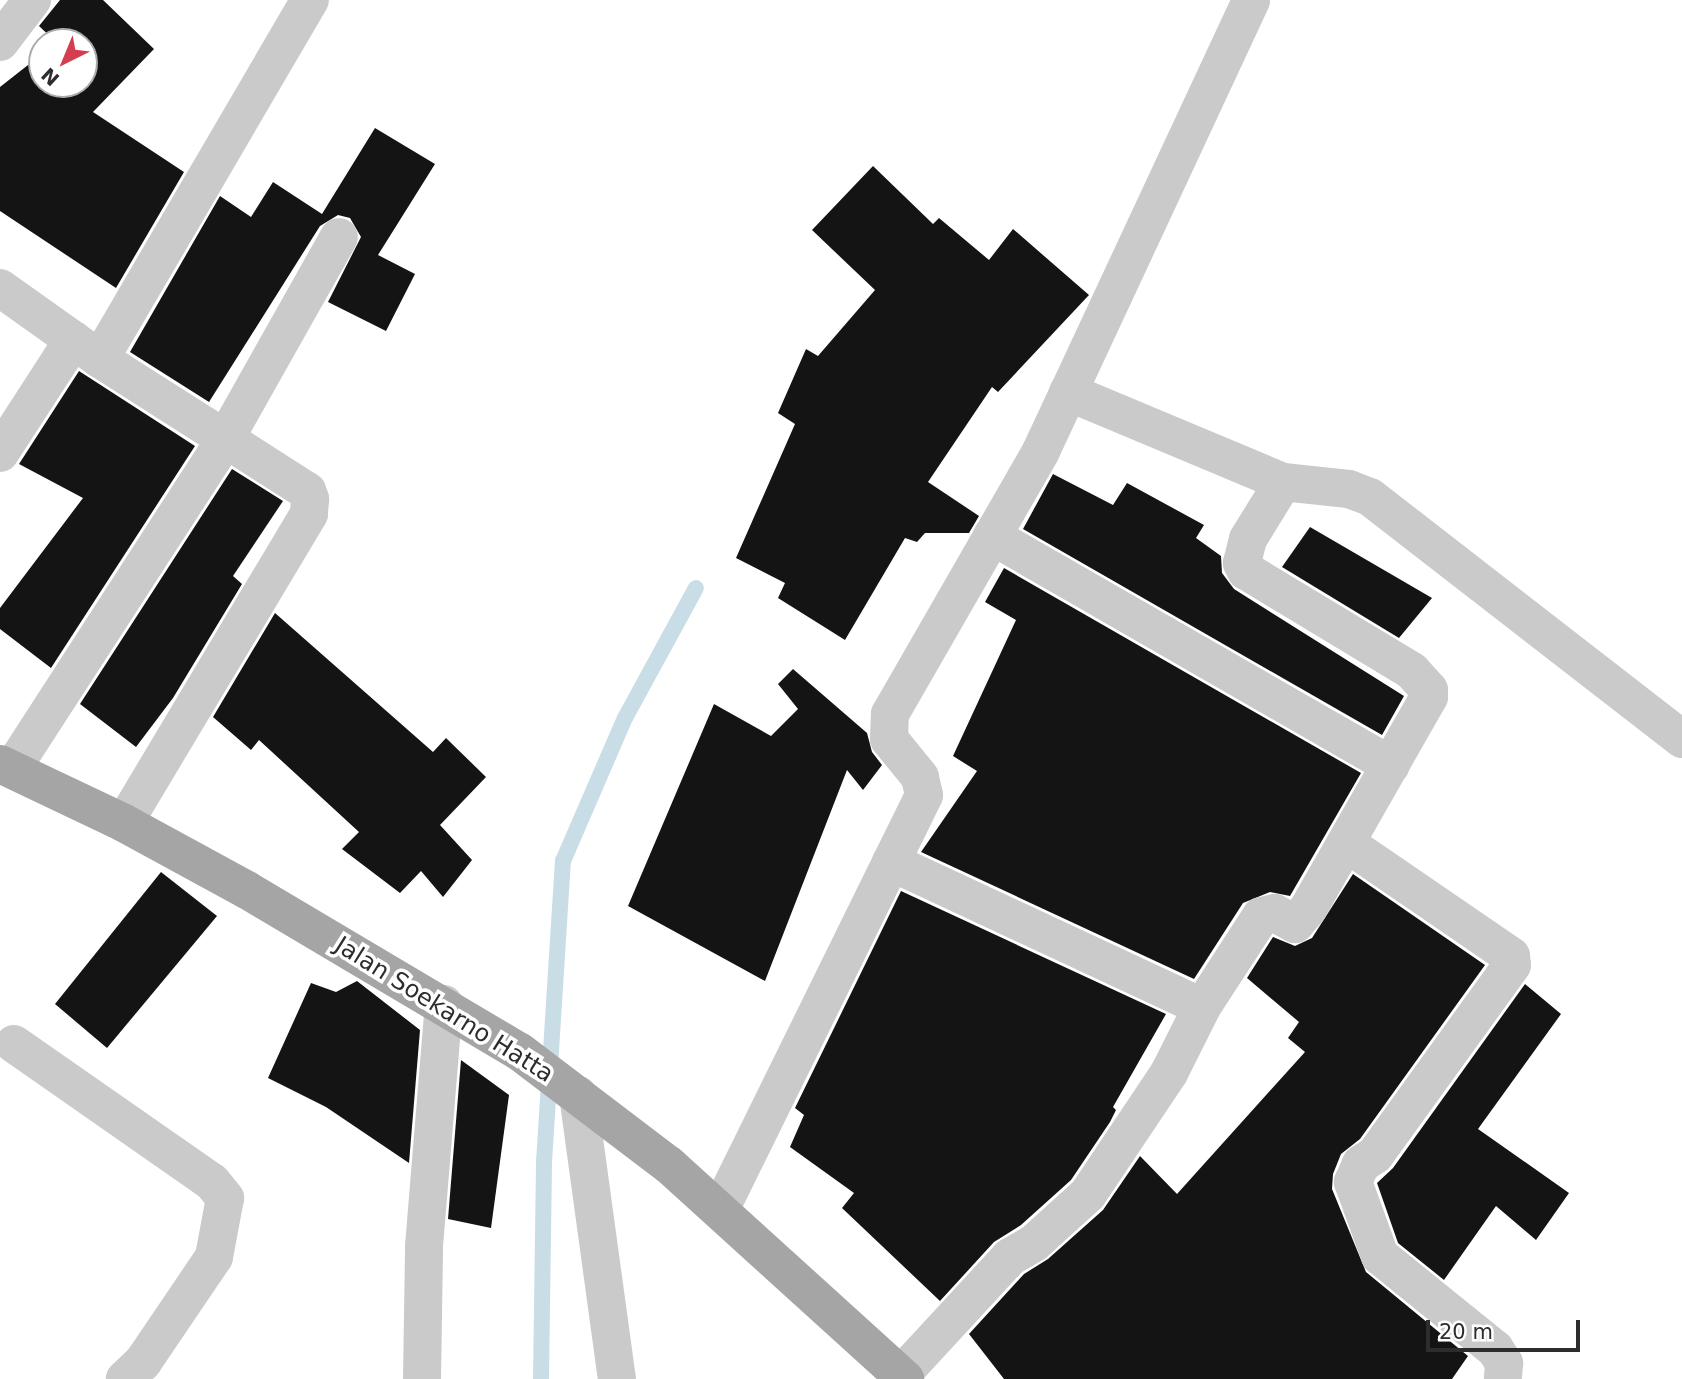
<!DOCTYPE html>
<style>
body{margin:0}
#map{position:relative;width:1682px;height:1379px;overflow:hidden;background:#fff;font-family:"DejaVu Sans",sans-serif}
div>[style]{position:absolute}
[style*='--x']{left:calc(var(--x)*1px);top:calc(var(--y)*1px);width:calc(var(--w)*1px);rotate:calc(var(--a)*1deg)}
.stream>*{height:16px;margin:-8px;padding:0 8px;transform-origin:8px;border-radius:8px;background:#c9dde7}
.building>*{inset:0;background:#141414}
.street>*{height:38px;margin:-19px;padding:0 19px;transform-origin:19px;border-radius:19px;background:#cacaca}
.primary>*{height:38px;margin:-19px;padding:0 19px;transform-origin:19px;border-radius:19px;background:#a5a5a5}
span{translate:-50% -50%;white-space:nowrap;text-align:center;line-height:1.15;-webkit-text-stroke:7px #fff;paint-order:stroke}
.street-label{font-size:24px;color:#2d2d2d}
.north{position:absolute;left:28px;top:28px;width:70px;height:70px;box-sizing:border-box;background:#fff;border:2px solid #ababab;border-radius:50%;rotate:223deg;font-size:19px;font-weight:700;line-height:28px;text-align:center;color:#2d2d2d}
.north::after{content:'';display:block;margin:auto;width:24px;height:32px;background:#d43e4e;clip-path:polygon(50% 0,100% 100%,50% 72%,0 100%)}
.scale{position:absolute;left:1426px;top:1320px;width:154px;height:32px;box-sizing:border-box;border:4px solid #2d2d2d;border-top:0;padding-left:9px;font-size:21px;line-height:24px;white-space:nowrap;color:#2d2d2d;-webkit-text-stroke:5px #fff;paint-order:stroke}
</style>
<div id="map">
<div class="stream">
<i style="--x:541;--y:1379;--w:217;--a:-89.2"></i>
<i style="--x:544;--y:1162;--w:302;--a:-86.4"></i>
<i style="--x:563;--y:861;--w:156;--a:-66.6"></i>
<i style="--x:625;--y:718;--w:148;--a:-61.4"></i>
</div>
<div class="building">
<i style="clip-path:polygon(60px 0,103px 0,154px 49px,93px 112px,184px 172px,116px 288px,0 211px,0 87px,42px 54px,42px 84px,84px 84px,84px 42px,56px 42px,39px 26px)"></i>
<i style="clip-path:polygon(375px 128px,435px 164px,378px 255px,415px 274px,386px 331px,328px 302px,361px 237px,350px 218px,338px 215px,320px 226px,209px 402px,130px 352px,220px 196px,251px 217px,273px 182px,322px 214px)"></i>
<i style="clip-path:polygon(873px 166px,933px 224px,939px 218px,989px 260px,1013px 229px,1089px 295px,998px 392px,992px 387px,928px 482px,979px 516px,969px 533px,925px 533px,917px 542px,905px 538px,845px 640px,778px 598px,785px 583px,736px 558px,795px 424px,778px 413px,806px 349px,818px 356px,875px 290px,812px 230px)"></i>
<i style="clip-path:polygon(79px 371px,195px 446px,51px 668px,0 629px,0 608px,83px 498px,19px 464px)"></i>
<i style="clip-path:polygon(232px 469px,283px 501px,233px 576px,242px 584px,173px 698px,136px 747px,80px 704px)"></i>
<i style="clip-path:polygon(1053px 474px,1113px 505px,1127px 483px,1204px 525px,1196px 538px,1221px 556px,1222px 573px,1234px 589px,1404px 696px,1382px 735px,1023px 529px)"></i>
<i style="clip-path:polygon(1310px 527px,1432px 598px,1399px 638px,1282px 567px)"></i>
<i style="clip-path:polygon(1004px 568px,1361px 773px,1290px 896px,1270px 892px,1243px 903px,1194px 979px,921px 852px,977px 771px,953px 756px,1016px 620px,985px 602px)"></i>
<i style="clip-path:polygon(275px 613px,433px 752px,446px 738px,486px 777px,440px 825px,472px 860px,443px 897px,421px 871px,400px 893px,342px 849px,359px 832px,259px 740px,251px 750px,213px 717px)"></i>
<i style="clip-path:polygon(793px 669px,867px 733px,872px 752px,882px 765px,863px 790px,847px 770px,765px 981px,628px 906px,714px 704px,771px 736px,798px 709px,778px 684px)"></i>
<i style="clip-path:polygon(161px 872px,217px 916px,107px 1048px,55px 1004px)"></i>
<i style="clip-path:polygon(1353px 874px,1485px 965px,1360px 1139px,1341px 1154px,1333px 1174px,1332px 1189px,1366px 1272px,1468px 1356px,1452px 1379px,1004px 1379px,969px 1334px,1024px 1274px,1048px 1259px,1103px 1210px,1140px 1156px,1177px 1194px,1305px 1052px,1288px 1038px,1299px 1022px,1247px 978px,1273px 937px,1295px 946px,1312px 938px)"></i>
<i style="clip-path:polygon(901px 891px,1166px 1014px,1113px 1107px,1116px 1110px,1110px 1122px,1071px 1180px,1021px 1225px,994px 1242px,940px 1301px,842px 1208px,854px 1193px,790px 1147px,804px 1115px,795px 1108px)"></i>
<i style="clip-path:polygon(357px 981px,420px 1030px,409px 1163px,326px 1107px,268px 1078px,311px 983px,336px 992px)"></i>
<i style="clip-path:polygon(1525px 984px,1561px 1014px,1478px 1129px,1569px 1193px,1536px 1240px,1496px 1206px,1444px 1280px,1398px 1243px,1377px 1183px,1393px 1168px)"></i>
<i style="clip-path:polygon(461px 1060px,509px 1095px,491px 1228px,448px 1219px)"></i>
</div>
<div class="street">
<i style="--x:0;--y:42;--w:53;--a:-52.7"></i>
<i style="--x:0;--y:288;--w:123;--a:35.4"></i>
<i style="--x:100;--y:359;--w:246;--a:32.5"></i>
<i style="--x:307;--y:491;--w:9;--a:69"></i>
<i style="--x:310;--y:499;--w:15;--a:94"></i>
<i style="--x:309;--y:514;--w:360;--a:120.9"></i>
<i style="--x:100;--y:359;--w:416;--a:-59.7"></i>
<i style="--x:1068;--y:392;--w:233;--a:22.7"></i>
<i style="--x:1283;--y:482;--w:66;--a:6.1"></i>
<i style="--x:1349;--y:489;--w:22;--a:21"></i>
<i style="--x:1370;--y:497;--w:395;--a:37.8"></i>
<i style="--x:0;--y:453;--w:135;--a:-57.1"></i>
<i style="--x:992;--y:536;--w:460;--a:29.9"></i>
<i style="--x:12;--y:769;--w:391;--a:-57.1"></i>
<i style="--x:224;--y:441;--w:234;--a:-60.6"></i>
<i style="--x:1346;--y:843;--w:200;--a:34.4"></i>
<i style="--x:1511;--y:956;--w:9;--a:84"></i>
<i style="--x:1512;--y:965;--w:234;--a:125.8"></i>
<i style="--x:1375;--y:1155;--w:17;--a:147"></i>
<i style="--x:1361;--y:1164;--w:20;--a:114"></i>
<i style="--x:1353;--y:1182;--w:79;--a:70"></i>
<i style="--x:1380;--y:1256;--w:148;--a:39"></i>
<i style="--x:1495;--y:1349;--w:17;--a:57"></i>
<i style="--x:1504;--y:1363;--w:16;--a:94"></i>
<i style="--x:891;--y:862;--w:343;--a:25"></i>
<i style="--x:14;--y:1044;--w:241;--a:34.9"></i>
<i style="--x:212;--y:1182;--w:21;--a:51"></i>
<i style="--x:225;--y:1198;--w:60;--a:100.6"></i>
<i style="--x:214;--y:1257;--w:127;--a:124.1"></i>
<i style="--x:143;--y:1362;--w:25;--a:137"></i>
<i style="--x:578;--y:1095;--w:287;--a:82.2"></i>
<i style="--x:720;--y:1210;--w:462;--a:-63.8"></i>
<i style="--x:924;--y:795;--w:18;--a:-103"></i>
<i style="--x:920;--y:777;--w:49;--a:-129.2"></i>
<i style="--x:889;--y:739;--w:25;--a:-88"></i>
<i style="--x:890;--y:714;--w:303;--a:-60.1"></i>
<i style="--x:1041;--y:451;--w:497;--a:-65"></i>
<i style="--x:901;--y:1375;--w:161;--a:-47.3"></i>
<i style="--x:1010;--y:1257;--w:28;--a:-30"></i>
<i style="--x:1034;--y:1243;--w:73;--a:-42.2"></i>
<i style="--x:1088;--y:1194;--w:146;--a:-56.2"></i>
<i style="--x:1169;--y:1073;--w:74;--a:-63.4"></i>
<i style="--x:1202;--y:1007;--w:108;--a:-57"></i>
<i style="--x:1261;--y:916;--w:14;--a:-12"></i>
<i style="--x:1275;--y:913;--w:23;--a:29"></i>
<i style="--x:1295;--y:924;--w:20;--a:-49"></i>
<i style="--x:1308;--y:909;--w:244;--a:-60.3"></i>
<i style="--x:1429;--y:697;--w:7;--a:-90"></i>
<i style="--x:1429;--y:690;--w:25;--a:-132"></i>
<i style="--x:1412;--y:671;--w:194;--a:-148.9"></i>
<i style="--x:1246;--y:571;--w:9;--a:-117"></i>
<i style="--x:1242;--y:563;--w:25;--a:-76"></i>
<i style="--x:1248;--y:539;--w:67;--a:-58.4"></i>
<i style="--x:422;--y:1379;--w:133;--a:-89.1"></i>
<i style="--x:424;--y:1246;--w:243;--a:-85.3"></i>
</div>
<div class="primary">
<i style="--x:0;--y:764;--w:137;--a:25.4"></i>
<i style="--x:124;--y:823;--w:140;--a:28.6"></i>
<i style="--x:247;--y:890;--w:317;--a:30.7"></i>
<i style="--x:520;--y:1052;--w:187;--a:37.2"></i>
<i style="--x:669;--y:1165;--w:319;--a:42.2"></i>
</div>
<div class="street-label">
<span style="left:444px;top:1010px;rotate:32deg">Jalan Soekarno Hatta</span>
</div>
<div class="north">N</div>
<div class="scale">20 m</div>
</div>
